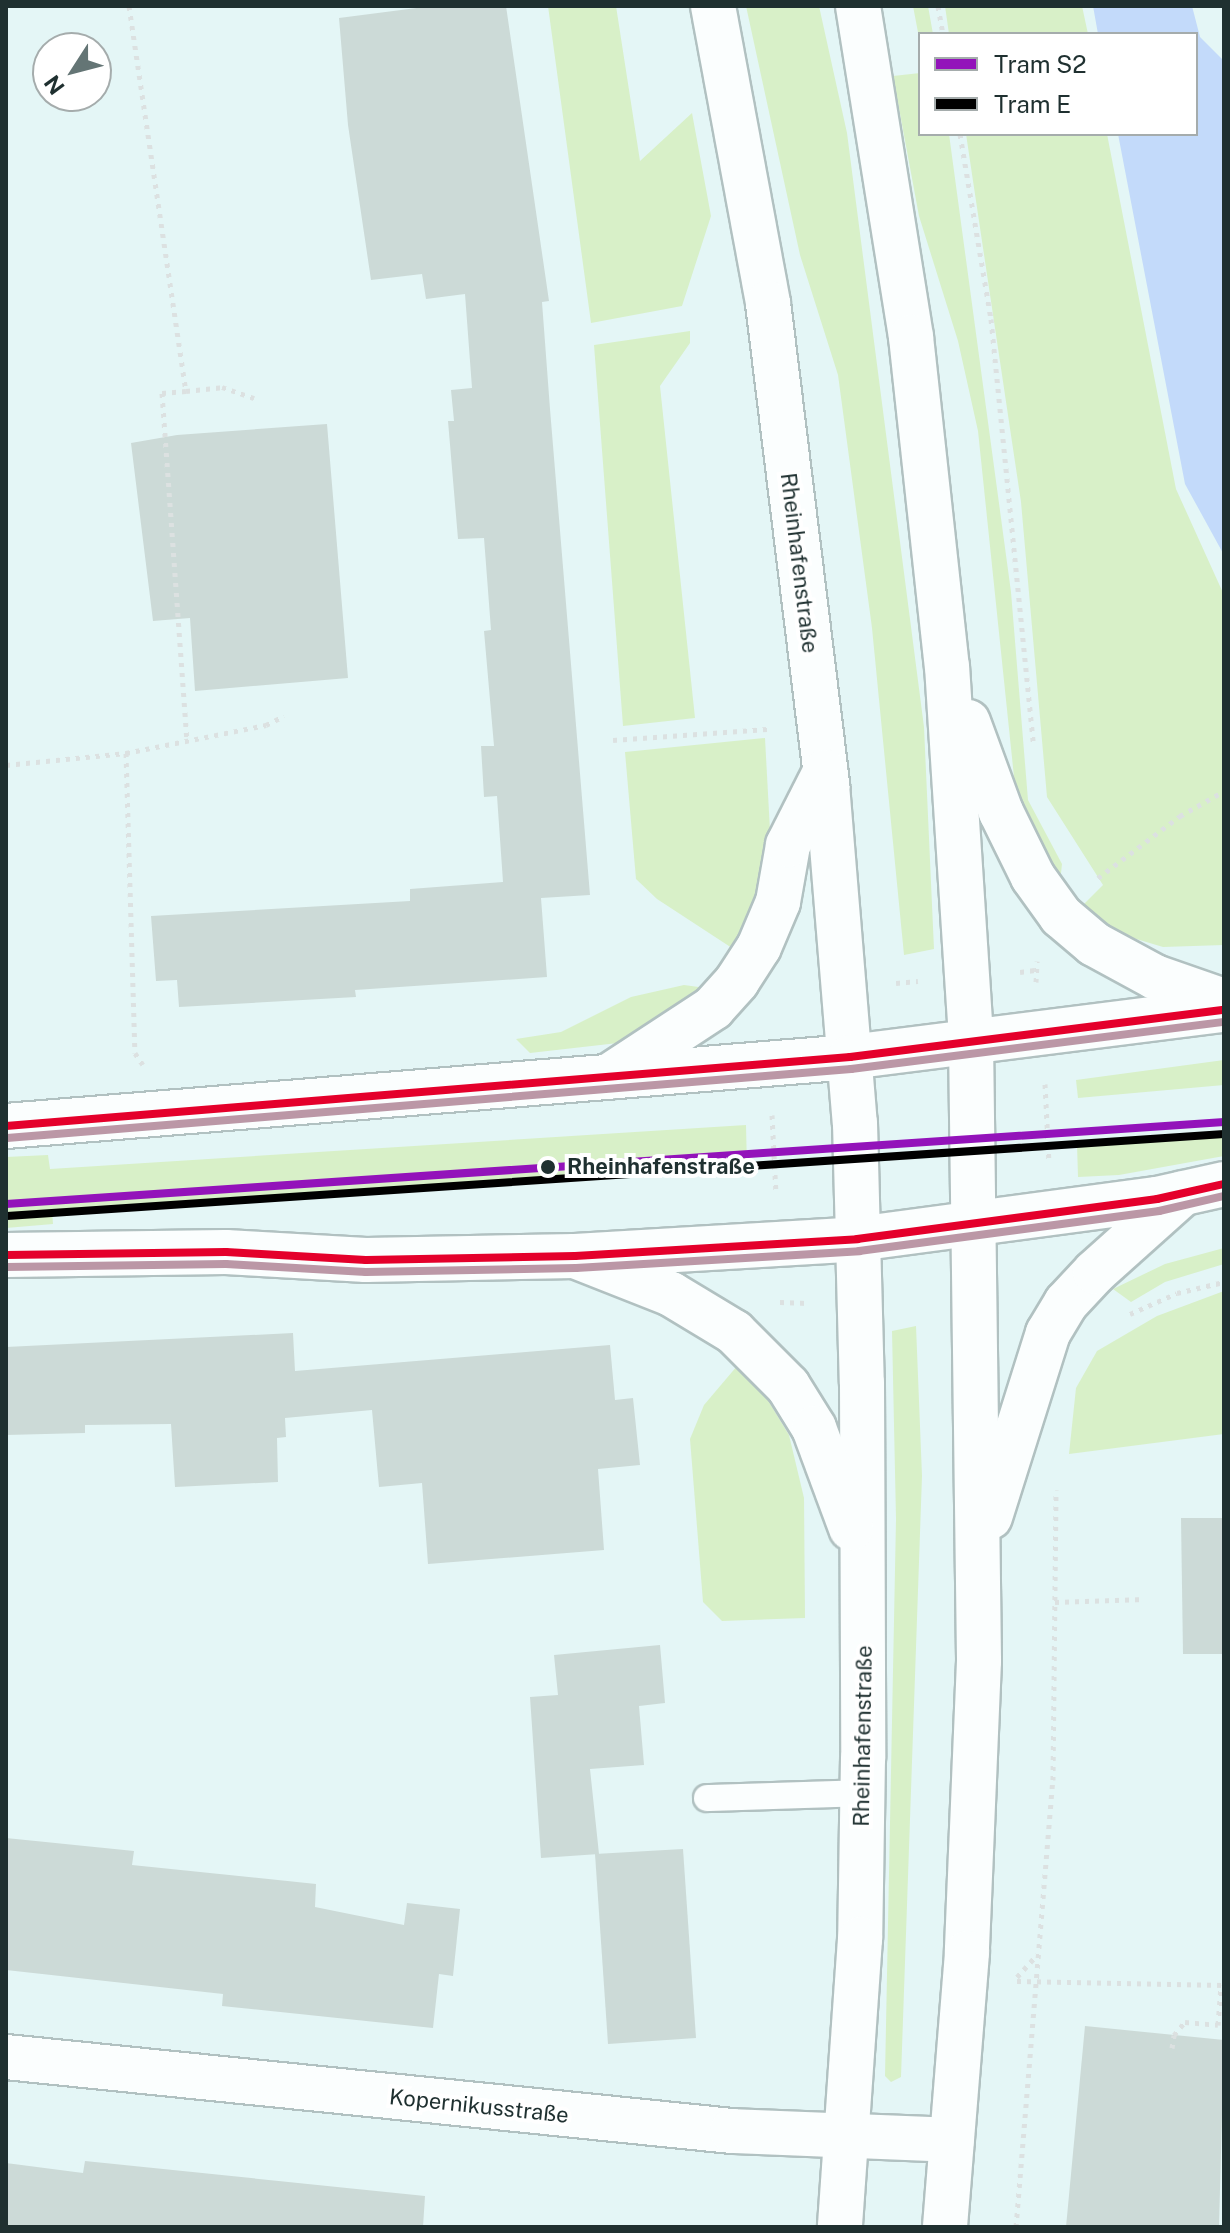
<!DOCTYPE html>
<meta charset="utf-8">
<style>
body{margin:0}
#map{position:relative;width:1230px;height:2233px;overflow:hidden;background:#e4f6f6;font-family:"Public Sans",sans-serif}
div>[style]{position:absolute}
[style*='--x']{left:calc(var(--x)*1px);top:calc(var(--y)*1px);width:calc(var(--w)*1px);rotate:calc(var(--a)*1deg)}
.green>*{inset:0;background:#d8f0c8}
.water>*{inset:0;background:#c3dafa}
.building>*{inset:0;background:#ccdad7}
.path>*{height:5px;margin-top:-2.5px;transform-origin:0;background:repeating-linear-gradient(90deg,#dce1e1 0 4px,transparent 0 10px)}
.roads{filter:drop-shadow(2px 0 #b1c1c1) drop-shadow(-2px 0 #b1c1c1) drop-shadow(0 2px #b1c1c1) drop-shadow(0 -2px #b1c1c1)}
.lane>*{height:26px;margin:-13px;padding:0 13px;transform-origin:13px;border-radius:13px;background:#fbfefe}
.street>*{height:44px;margin:-22px;padding:0 22px;transform-origin:22px;border-radius:22px;background:#fbfefe}
.secondary>*{height:44px;margin:-22px;padding:0 22px;transform-origin:22px;border-radius:22px;background:#fbfefe}
.primary>*{height:44px;margin:-22px;padding:0 22px;transform-origin:22px;border-radius:22px;background:#fbfefe}
.bus-1>*{height:8px;margin:-4px;padding:0 4px;transform-origin:4px;border-radius:4px;background:#e4002b}
.bus-2>*{height:8px;margin:-4px;padding:0 4px;transform-origin:4px;border-radius:4px;background:#bb97a6}
.tram-1>*{height:8px;margin:-4px;padding:0 4px;transform-origin:4px;border-radius:4px;background:#9313ba}
.tram-2>*{height:8px;margin:-4px;padding:0 4px;transform-origin:4px;border-radius:4px;background:#000}
.dots>*{width:22px;height:22px;translate:-50% -50%;box-sizing:border-box;border:4px solid #fff;border-radius:50%}
span{translate:-50% -50%;white-space:nowrap;text-align:center;line-height:1.15;-webkit-text-stroke:8px #fff;paint-order:stroke}
.street-label{font-size:22px;color:#1f3030}
.stop-label{font-size:22px;color:#1f3030;font-weight:700}
.left{translate:0 -50%;text-align:left}
.frame{position:absolute;inset:0;border:8px solid #1f3030;pointer-events:none}
.legend{position:absolute;left:918px;top:32px;width:280px;height:104px;box-sizing:border-box;background:#fff;border:2px solid #a5acac;margin:0;padding:10px 14px;list-style:none;font-size:24px;color:#1f3030}
.legend li{display:flex;align-items:center;gap:16px;height:40px}
.legend b{width:40px;border:2px solid #a5acac}
.north{position:absolute;left:32px;top:32px;width:80px;height:80px;box-sizing:border-box;background:#fff;border:2px solid #a5acac;border-radius:50%;rotate:234deg;font-size:22px;font-weight:700;line-height:32px;text-align:center;color:#1f3030}
.north::after{content:'';display:block;margin:auto;width:28px;height:36px;background:#647575;clip-path:polygon(50% 0,100% 100%,50% 72%,0 100%)}
</style>
<div id="map">
<div class="green">
<i style="clip-path:polygon(548px 6px,616px 6px,640px 161px,692px 113px,711px 216px,682px 306px,591px 323px)"></i>
<i style="clip-path:polygon(746px 6px,819px 6px,847px 133px,924px 727px,934px 949px,904px 955px,872px 628px,838px 375px,800px 255px)"></i>
<i style="clip-path:polygon(913px 6px,928px 6px,933px 34px,920px 34px,920px 43px)"></i>
<i style="clip-path:polygon(945px 6px,1082px 6px,1088px 34px,949px 34px)"></i>
<i style="clip-path:polygon(920px 73px,920px 134px,949px 134px,1011px 592px,1028px 800px,1062px 864px,1060px 882px,1016px 796px,978px 431px,958px 341px,919px 216px,893px 76px)"></i>
<i style="clip-path:polygon(966px 134px,1107px 134px,1176px 489px,1224px 595px,1224px 945px,1163px 947px,1123px 935px,1079px 909px,1103px 885px,1047px 797px,1021px 502px)"></i>
<i style="clip-path:polygon(690px 331px,690px 343px,660px 386px,695px 718px,623px 726px,594px 345px)"></i>
<i style="clip-path:polygon(765px 738px,771px 849px,757px 912px,735px 950px,657px 899px,636px 879px,625px 752px)"></i>
<i style="clip-path:polygon(684px 985px,706px 988px,660px 1024px,618px 1043px,530px 1053px,516px 1039px,561px 1032px,631px 997px)"></i>
<i style="clip-path:polygon(1224px 1060px,1224px 1085px,1078px 1098px,1076px 1080px)"></i>
<i style="clip-path:polygon(746px 1125px,747px 1167px,52px 1210px,53px 1224px,6px 1228px,6px 1157px,48px 1155px,50px 1169px)"></i>
<i style="clip-path:polygon(1224px 1131px,1224px 1156px,1119px 1175px,1078px 1177px,1077px 1144px)"></i>
<i style="clip-path:polygon(1224px 1248px,1224px 1264px,1165px 1282px,1131px 1302px,1113px 1289px,1165px 1264px)"></i>
<i style="clip-path:polygon(1224px 1291px,1224px 1434px,1069px 1454px,1076px 1388px,1097px 1351px,1157px 1316px)"></i>
<i style="clip-path:polygon(916px 1326px,922px 1476px,901px 2077px,891px 2082px,885px 2076px,896px 1519px,892px 1331px)"></i>
<i style="clip-path:polygon(743px 1359px,789px 1435px,804px 1498px,805px 1618px,722px 1621px,703px 1602px,690px 1439px,704px 1405px)"></i>
</div>
<div class="water">
<i style="clip-path:polygon(1093px 6px,1192px 6px,1200px 37px,1224px 61px,1224px 555px,1185px 484px,1118px 134px,1196px 134px,1196px 34px,1098px 34px)"></i>
</div>
<div class="building">
<i style="clip-path:polygon(432px 6px,506px 6px,549px 301px,542px 302px,550px 409px,590px 895px,541px 898px,547px 977px,355px 990px,356px 997px,179px 1007px,177px 980px,156px 981px,151px 916px,410px 901px,410px 889px,503px 882px,497px 796px,484px 797px,481px 746px,494px 746px,484px 631px,491px 630px,484px 538px,458px 539px,448px 421px,454px 421px,451px 390px,472px 388px,465px 294px,426px 299px,422px 274px,371px 280px,348px 125px,339px 18px)"></i>
<i style="clip-path:polygon(327px 424px,348px 678px,195px 691px,190px 618px,153px 621px,131px 443px,177px 435px)"></i>
<i style="clip-path:polygon(293px 1333px,295px 1371px,610px 1345px,615px 1400px,633px 1398px,640px 1465px,598px 1469px,604px 1550px,428px 1564px,422px 1483px,379px 1487px,372px 1410px,285px 1418px,286px 1437px,277px 1438px,278px 1482px,175px 1487px,171px 1424px,85px 1425px,85px 1433px,6px 1435px,6px 1347px)"></i>
<i style="clip-path:polygon(1181px 1518px,1224px 1518px,1224px 1654px,1183px 1654px)"></i>
<i style="clip-path:polygon(660px 1645px,665px 1703px,639px 1706px,644px 1765px,590px 1769px,599px 1854px,541px 1858px,530px 1697px,558px 1695px,554px 1655px)"></i>
<i style="clip-path:polygon(6px 1838px,134px 1851px,132px 1865px,316px 1884px,315px 1907px,404px 1925px,407px 1903px,460px 1909px,453px 1976px,439px 1974px,433px 2028px,222px 2006px,223px 1994px,6px 1970px)"></i>
<i style="clip-path:polygon(683px 1849px,696px 2038px,608px 2044px,595px 1854px)"></i>
<i style="clip-path:polygon(1085px 2026px,1224px 2040px,1219px 2227px,1066px 2227px)"></i>
<i style="clip-path:polygon(85px 2161px,425px 2196px,423px 2227px,6px 2227px,6px 2163px,83px 2173px)"></i>
</div>
<div class="path">
<i style="--x:129;--y:6;--w:389;--a:81.6"></i>
<i style="--x:186;--y:391;--w:24;--a:175"></i>
<i style="--x:162;--y:393;--w:349;--a:85.9"></i>
<i style="--x:938;--y:6;--w:28;--a:80"></i>
<i style="--x:960;--y:134;--w:188;--a:80.5"></i>
<i style="--x:991;--y:319;--w:425;--a:84.3"></i>
<i style="--x:186;--y:391;--w:36;--a:-6"></i>
<i style="--x:222;--y:387;--w:34;--a:19"></i>
<i style="--x:613;--y:740;--w:155;--a:-4.1"></i>
<i style="--x:126;--y:753;--w:300;--a:88.3"></i>
<i style="--x:135;--y:1053;--w:14;--a:56"></i>
<i style="--x:6;--y:765;--w:121;--a:-5.7"></i>
<i style="--x:126;--y:753;--w:143;--a:-11.3"></i>
<i style="--x:266;--y:725;--w:20;--a:-27"></i>
<i style="--x:1098;--y:878;--w:103;--a:-37.1"></i>
<i style="--x:1180;--y:816;--w:51;--a:-29.6"></i>
<i style="--x:1020;--y:972;--w:15;--a:-8"></i>
<i style="--x:1036;--y:982;--w:21;--a:-87"></i>
<i style="--x:896;--y:983;--w:22;--a:-5"></i>
<i style="--x:1045;--y:1084;--w:78;--a:87.1"></i>
<i style="--x:772;--y:1115;--w:78;--a:87.1"></i>
<i style="--x:780;--y:1302;--w:28;--a:2"></i>
<i style="--x:1130;--y:1314;--w:51;--a:-24.1"></i>
<i style="--x:1177;--y:1293;--w:48;--a:-13.2"></i>
<i style="--x:1055;--y:1602;--w:90;--a:-1.9"></i>
<i style="--x:1017;--y:1977;--w:30;--a:-48"></i>
<i style="--x:1017;--y:1981;--w:207;--a:1.1"></i>
<i style="--x:1172;--y:2048;--w:13;--a:-81"></i>
<i style="--x:1174;--y:2035;--w:17;--a:-50"></i>
<i style="--x:1185;--y:2022;--w:33;--a:5"></i>
<i style="--x:1218;--y:2025;--w:40;--a:-85.7"></i>
<i style="--x:1016;--y:2227;--w:449;--a:-85.3"></i>
<i style="--x:1053;--y:1780;--w:290;--a:-89.4"></i>
</div>
<div class="roads">
<div class="lane">
<i style="--x:707;--y:1798;--w:155;--a:-1.8"></i>
</div>
<div class="street">
<i style="--x:6;--y:2057;--w:730;--a:5.82"></i>
<i style="--x:732;--y:2131;--w:220;--a:2.3"></i>
</div>
<div class="secondary">
<i style="--x:713;--y:6;--w:302;--a:79.5"></i>
<i style="--x:768;--y:303;--w:486;--a:83"></i>
<i style="--x:827;--y:785;--w:339;--a:85.3"></i>
<i style="--x:855;--y:1123;--w:260;--a:88.5"></i>
<i style="--x:862;--y:1383;--w:375;--a:89.8"></i>
<i style="--x:863;--y:1758;--w:181;--a:90.9"></i>
<i style="--x:860;--y:1939;--w:289;--a:94"></i>
<i style="--x:858;--y:6;--w:335;--a:80.9"></i>
<i style="--x:911;--y:337;--w:331;--a:83.8"></i>
<i style="--x:947;--y:666;--w:375;--a:86.3"></i>
<i style="--x:971;--y:1040;--w:621;--a:89.26"></i>
<i style="--x:979;--y:1661;--w:292;--a:92.4"></i>
<i style="--x:967;--y:1953;--w:275;--a:94.6"></i>
<i style="--x:968;--y:722;--w:96;--a:69.9"></i>
<i style="--x:1001;--y:812;--w:72;--a:63.8"></i>
<i style="--x:1033;--y:877;--w:48;--a:54.3"></i>
<i style="--x:1061;--y:916;--w:43;--a:40.3"></i>
<i style="--x:1094;--y:944;--w:69;--a:28.4"></i>
<i style="--x:1155;--y:977;--w:73;--a:19.2"></i>
<i style="--x:608;--y:1077;--w:126;--a:-33.3"></i>
<i style="--x:713;--y:1008;--w:36;--a:-48"></i>
<i style="--x:737;--y:981;--w:40;--a:-57.1"></i>
<i style="--x:759;--y:947;--w:49;--a:-67.1"></i>
<i style="--x:778;--y:902;--w:58;--a:-80"></i>
<i style="--x:788;--y:845;--w:82;--a:-63.1"></i>
<i style="--x:575;--y:1256;--w:103;--a:21.6"></i>
<i style="--x:671;--y:1294;--w:74;--a:31.1"></i>
<i style="--x:734;--y:1332;--w:76;--a:45"></i>
<i style="--x:788;--y:1386;--w:49;--a:58.2"></i>
<i style="--x:814;--y:1428;--w:107;--a:69.7"></i>
<i style="--x:990;--y:1517;--w:193;--a:-72.5"></i>
<i style="--x:1048;--y:1333;--w:35;--a:-59"></i>
<i style="--x:1066;--y:1303;--w:42;--a:-46.9"></i>
<i style="--x:1095;--y:1272;--w:118;--a:-41.9"></i>
</div>
<div class="primary">
<i style="--x:6;--y:1126;--w:847;--a:-4.67"></i>
<i style="--x:850;--y:1057;--w:377;--a:-7.2"></i>
<i style="--x:6;--y:1255;--w:220;--a:-0.8"></i>
<i style="--x:226;--y:1252;--w:140;--a:3.3"></i>
<i style="--x:366;--y:1260;--w:209;--a:-1.1"></i>
<i style="--x:575;--y:1256;--w:283;--a:-3.4"></i>
<i style="--x:857;--y:1239;--w:303;--a:-7.6"></i>
<i style="--x:1157;--y:1199;--w:69;--a:-12.6"></i>
</div>
</div>
<div class="bus-1">
<i style="--x:6;--y:1126;--w:847;--a:-4.67"></i>
<i style="--x:850;--y:1057;--w:377;--a:-7.2"></i>
<i style="--x:6;--y:1255;--w:220;--a:-0.8"></i>
<i style="--x:226;--y:1252;--w:140;--a:3.3"></i>
<i style="--x:366;--y:1260;--w:209;--a:-1.1"></i>
<i style="--x:575;--y:1256;--w:283;--a:-3.4"></i>
<i style="--x:857;--y:1239;--w:303;--a:-7.6"></i>
<i style="--x:1157;--y:1199;--w:69;--a:-12.6"></i>
</div>
<div class="bus-2">
<i style="--x:7;--y:1138;--w:847;--a:-4.67"></i>
<i style="--x:851;--y:1069;--w:376;--a:-7.2"></i>
<i style="--x:6;--y:1267;--w:220;--a:-0.8"></i>
<i style="--x:226;--y:1264;--w:140;--a:3.3"></i>
<i style="--x:366;--y:1272;--w:210;--a:-1.1"></i>
<i style="--x:576;--y:1268;--w:284;--a:-3.4"></i>
<i style="--x:859;--y:1251;--w:303;--a:-7.6"></i>
<i style="--x:1159;--y:1211;--w:67;--a:-13"></i>
</div>
<div class="tram-1">
<i style="--x:6;--y:1204;--w:1221;--a:-3.85"></i>
</div>
<div class="tram-2">
<i style="--x:7;--y:1216;--w:1220;--a:-3.85"></i>
</div>
<div class="dots">
<i style="left:548px;top:1167px;background:#1f3030"></i>
</div>
<div class="street-label">
<span style="left:799px;top:563px;rotate:83deg">Rheinhafenstraße</span>
<span style="left:863px;top:1736px;rotate:-89deg">Rheinhafenstraße</span>
<span style="left:479px;top:2106px;rotate:6deg">Kopernikusstraße</span>
</div>
<div class="stop-label">
<span class="left" style="left:567px;top:1167px">Rheinhafenstraße</span>
</div>
<div class="frame"></div>
<ul class="legend">
<li><b style="height:10px;background:#9313ba"></b>Tram S2</li>
<li><b style="height:10px;background:#000"></b>Tram E</li>
</ul>
<div class="north">N</div>
</div>
